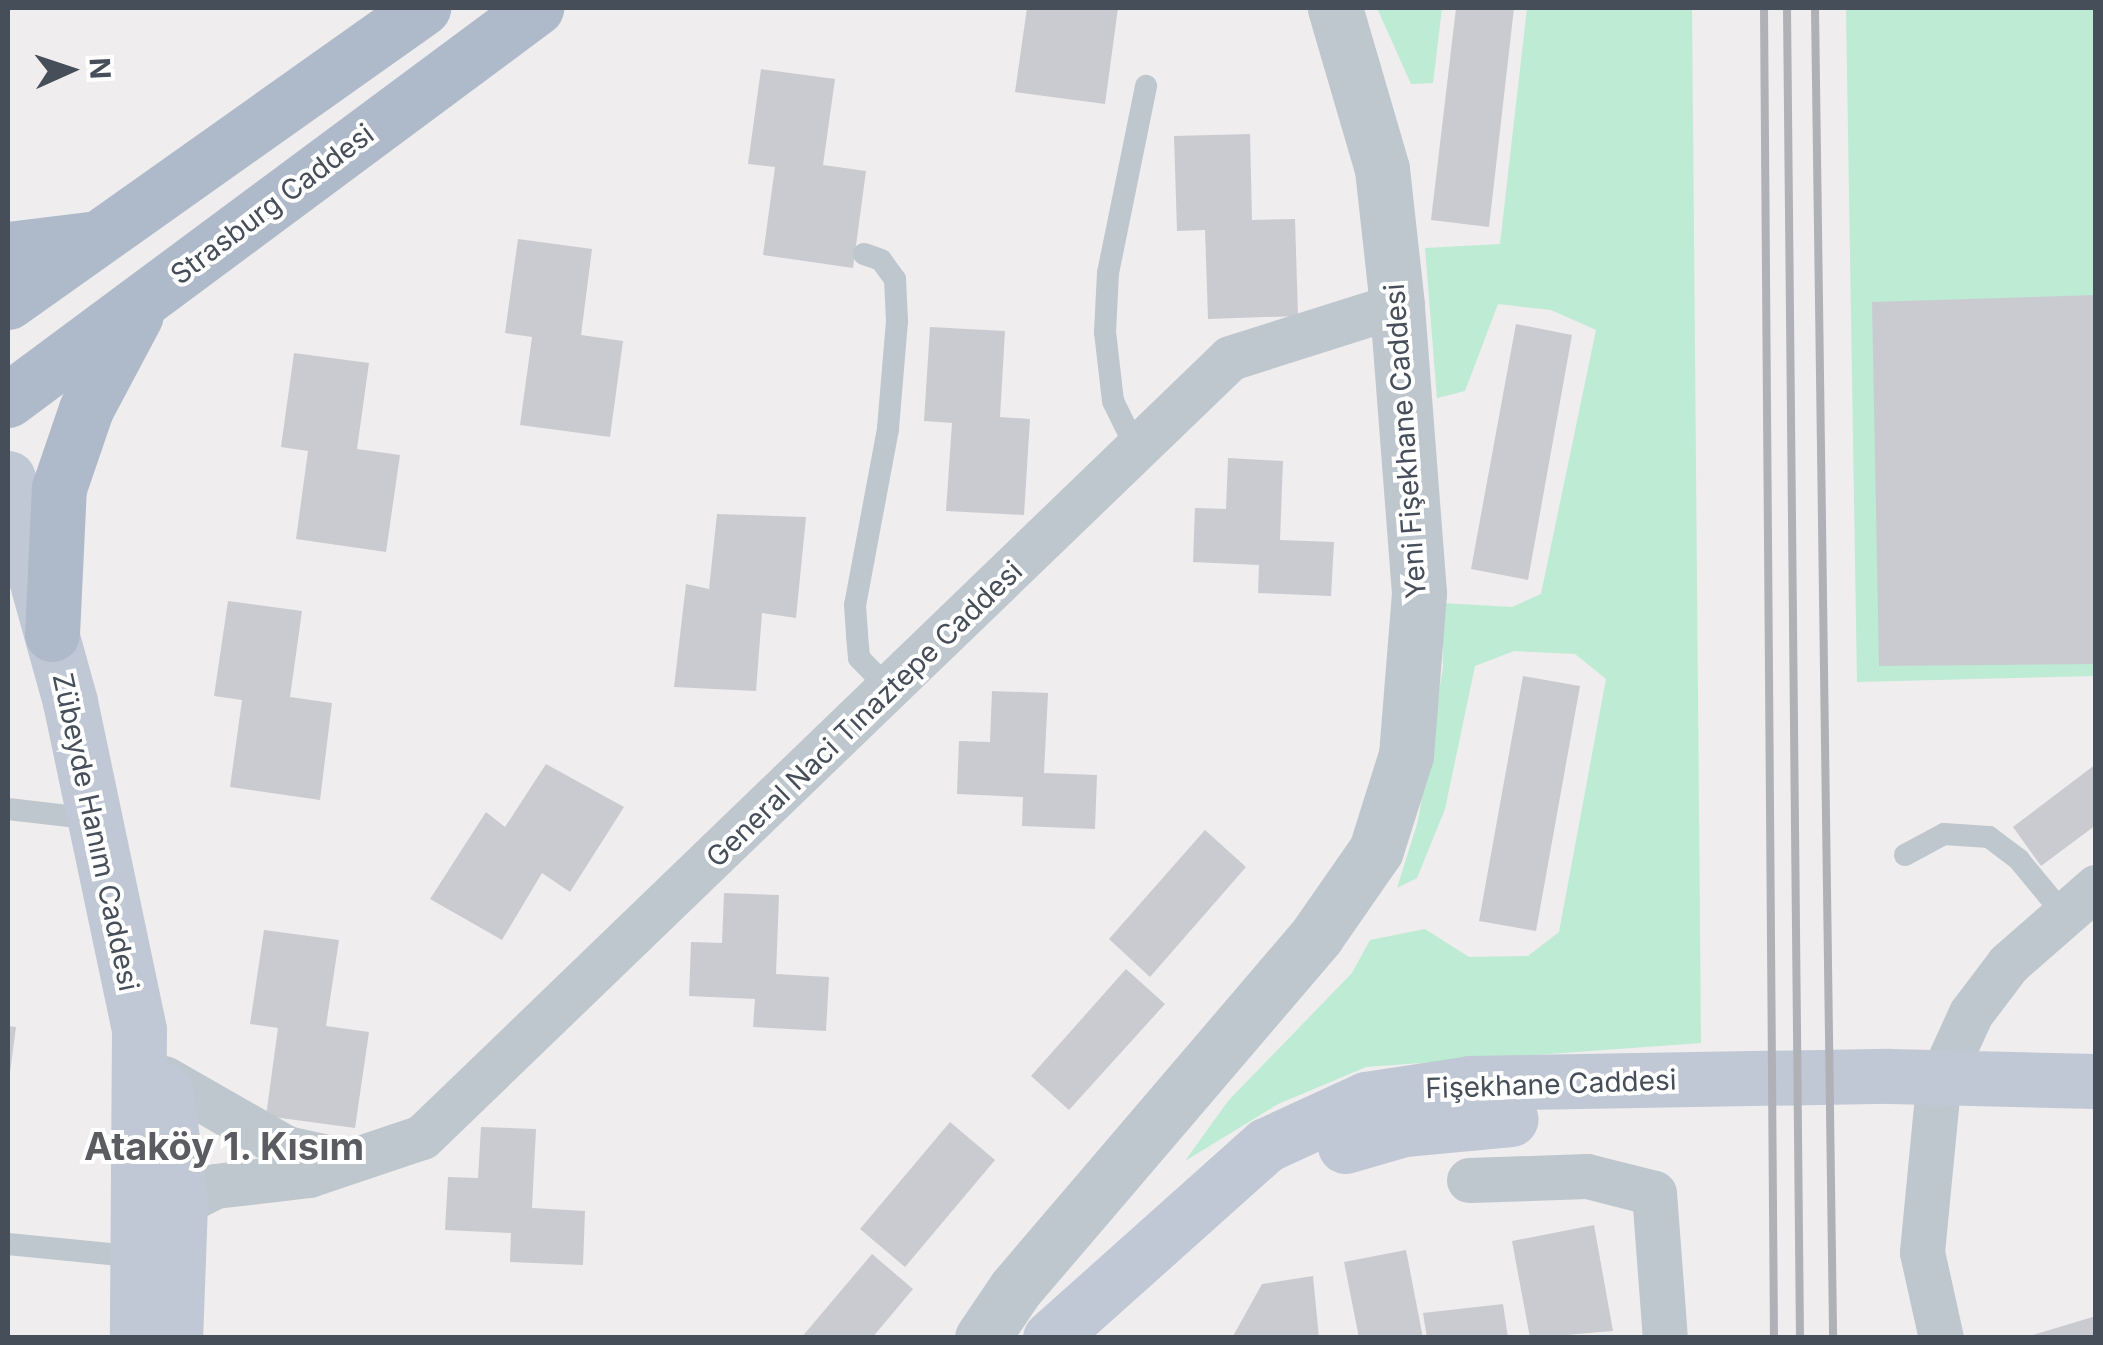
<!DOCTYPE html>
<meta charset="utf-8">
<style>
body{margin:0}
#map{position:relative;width:2103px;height:1345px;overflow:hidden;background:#efeded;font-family:Inter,sans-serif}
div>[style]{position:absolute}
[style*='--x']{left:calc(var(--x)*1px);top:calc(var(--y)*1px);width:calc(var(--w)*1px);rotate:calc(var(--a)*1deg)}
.green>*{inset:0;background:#bdebd3}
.building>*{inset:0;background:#cacbd1}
.service>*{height:22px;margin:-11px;padding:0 11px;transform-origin:11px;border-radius:11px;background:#bec6ce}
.minor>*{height:45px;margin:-22.5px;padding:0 22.5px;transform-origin:22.5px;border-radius:22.5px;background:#bec6ce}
.tertiary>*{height:55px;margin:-27.5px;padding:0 27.5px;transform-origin:27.5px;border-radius:27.5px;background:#bec6ce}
.secondary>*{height:55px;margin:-27.5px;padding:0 27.5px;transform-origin:27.5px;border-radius:27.5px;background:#c0c8d5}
.primary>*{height:55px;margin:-27.5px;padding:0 27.5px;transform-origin:27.5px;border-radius:27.5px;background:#aebaca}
.rail>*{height:8px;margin:-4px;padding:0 4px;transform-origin:4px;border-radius:4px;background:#afb1b7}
span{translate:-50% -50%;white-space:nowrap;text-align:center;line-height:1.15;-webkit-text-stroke:8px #fff;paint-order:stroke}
.street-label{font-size:28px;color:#464e59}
.district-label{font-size:38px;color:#5a5c61;font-weight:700}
.frame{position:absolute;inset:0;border:10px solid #464e59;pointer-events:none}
.north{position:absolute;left:20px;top:20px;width:100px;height:100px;-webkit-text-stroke:8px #fff;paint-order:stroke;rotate:87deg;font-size:28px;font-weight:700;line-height:40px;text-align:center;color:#464e59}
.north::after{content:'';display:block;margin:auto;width:35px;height:45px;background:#464e59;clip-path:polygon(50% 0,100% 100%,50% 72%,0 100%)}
</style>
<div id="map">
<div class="green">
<i style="clip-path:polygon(1377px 8px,1442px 8px,1433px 83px,1411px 84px)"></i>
<i style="clip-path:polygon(1527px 8px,1692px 8px,1701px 1043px,1366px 1067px,1278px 1104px,1185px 1161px,1228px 1101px,1352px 973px,1370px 940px,1425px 929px,1469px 957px,1528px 956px,1559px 932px,1606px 679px,1575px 654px,1514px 651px,1475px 666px,1445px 809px,1417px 878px,1397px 888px,1418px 821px,1443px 667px,1442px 603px,1512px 607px,1541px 594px,1596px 330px,1551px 310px,1498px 304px,1465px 391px,1437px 398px,1425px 248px,1500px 244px)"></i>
<i style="clip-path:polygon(1846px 8px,2095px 8px,2095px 676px,1857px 682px)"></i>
</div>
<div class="building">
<i style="clip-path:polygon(1027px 8px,1118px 8px,1105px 104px,1015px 92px)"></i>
<i style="clip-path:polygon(1456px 8px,1514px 8px,1489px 227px,1431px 220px)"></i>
<i style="clip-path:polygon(761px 69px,835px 79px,823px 165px,866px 171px,853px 268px,763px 255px,775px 167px,748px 164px)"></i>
<i style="clip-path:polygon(1250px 134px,1252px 220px,1295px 219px,1298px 316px,1208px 319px,1205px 230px,1177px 231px,1174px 136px)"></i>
<i style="clip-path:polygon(518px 239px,592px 249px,581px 335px,623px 341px,610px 437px,520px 425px,532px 337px,505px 333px)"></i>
<i style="clip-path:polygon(2095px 295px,2096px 664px,1879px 666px,1872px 302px)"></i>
<i style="clip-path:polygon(1516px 324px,1572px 335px,1528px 580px,1471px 569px)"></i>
<i style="clip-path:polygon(930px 327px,1005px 331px,1000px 417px,1030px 419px,1024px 515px,946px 511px,952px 423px,924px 421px)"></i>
<i style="clip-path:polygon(294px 353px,369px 363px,357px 449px,400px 455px,386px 552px,296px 539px,308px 451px,281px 447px)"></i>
<i style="clip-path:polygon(1228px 458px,1283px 461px,1280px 540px,1334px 542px,1331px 596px,1258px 593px,1259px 565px,1193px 562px,1195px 508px,1226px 509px)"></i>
<i style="clip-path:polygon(717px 514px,806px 517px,796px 618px,762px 613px,756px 691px,674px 687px,686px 584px,709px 589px)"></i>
<i style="clip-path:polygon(228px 601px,302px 611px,290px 697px,332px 703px,320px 800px,230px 787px,242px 700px,214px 696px)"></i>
<i style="clip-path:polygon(1523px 676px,1580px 686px,1536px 931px,1479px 921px)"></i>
<i style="clip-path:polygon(992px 691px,1048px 693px,1044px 773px,1097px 775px,1095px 829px,1022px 826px,1023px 797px,957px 794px,959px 741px,990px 742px)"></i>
<i style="clip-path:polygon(546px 764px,624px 807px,570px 892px,542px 873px,502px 940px,430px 899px,486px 812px,505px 827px)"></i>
<i style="clip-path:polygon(2096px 764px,2096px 825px,2041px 866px,2013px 827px)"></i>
<i style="clip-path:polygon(1205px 830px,1246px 867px,1150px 977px,1109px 939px)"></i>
<i style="clip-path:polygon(724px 893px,779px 895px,776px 974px,829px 977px,826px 1031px,753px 1027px,755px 999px,689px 996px,691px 942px,722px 943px)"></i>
<i style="clip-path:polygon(264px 930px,339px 940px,326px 1026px,369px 1032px,355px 1128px,266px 1116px,278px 1028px,250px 1024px)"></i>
<i style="clip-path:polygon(1126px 969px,1165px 1004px,1069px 1110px,1031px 1076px)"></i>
<i style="clip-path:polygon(8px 1026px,16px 1027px,10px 1073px,8px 1073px)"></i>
<i style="clip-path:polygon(950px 1122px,995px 1160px,905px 1267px,860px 1229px)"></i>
<i style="clip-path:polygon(481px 1127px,536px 1129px,532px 1208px,585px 1211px,583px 1265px,510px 1262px,511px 1233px,445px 1230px,448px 1177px,478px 1178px)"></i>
<i style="clip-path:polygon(1594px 1225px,1613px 1331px,1530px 1338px,1512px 1241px)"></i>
<i style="clip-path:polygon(1406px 1250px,1423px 1338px,1359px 1338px,1344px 1262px)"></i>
<i style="clip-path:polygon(872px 1254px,913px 1289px,872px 1338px,801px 1338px)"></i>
<i style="clip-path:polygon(1313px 1276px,1319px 1338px,1232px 1338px,1262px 1284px)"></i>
<i style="clip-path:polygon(1503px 1304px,1508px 1338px,1427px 1338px,1423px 1313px)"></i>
<i style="clip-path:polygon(2096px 1316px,2096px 1338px,2026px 1338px,2026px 1337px)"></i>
</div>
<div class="service">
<i style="--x:864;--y:254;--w:18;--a:19"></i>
<i style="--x:881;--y:260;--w:24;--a:54"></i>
<i style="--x:895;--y:279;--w:42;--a:87.3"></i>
<i style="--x:897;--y:321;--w:108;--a:94.8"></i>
<i style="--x:888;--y:429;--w:179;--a:100.6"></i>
<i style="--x:855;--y:605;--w:30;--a:86"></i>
<i style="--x:857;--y:635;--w:23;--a:85"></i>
<i style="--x:859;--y:658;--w:43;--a:45.9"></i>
<i style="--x:1136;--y:448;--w:52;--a:-116.1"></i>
<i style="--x:1113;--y:401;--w:69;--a:-96.6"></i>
<i style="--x:1105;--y:332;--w:59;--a:-87.1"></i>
<i style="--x:1108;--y:273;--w:191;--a:-78.5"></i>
<i style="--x:8;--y:809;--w:88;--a:6.6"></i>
<i style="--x:1905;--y:855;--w:44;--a:-28.3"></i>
<i style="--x:1944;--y:834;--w:45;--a:3.8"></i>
<i style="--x:1989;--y:837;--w:38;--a:37"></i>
<i style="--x:2019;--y:860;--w:67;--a:50.4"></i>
<i style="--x:8;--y:1244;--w:133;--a:5.6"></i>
</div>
<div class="minor">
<i style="--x:164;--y:1078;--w:141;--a:29.8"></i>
<i style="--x:286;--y:1148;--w:56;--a:12.3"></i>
<i style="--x:1469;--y:1180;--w:118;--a:-1.9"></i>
<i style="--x:1587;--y:1176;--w:69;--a:14.2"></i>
<i style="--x:1654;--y:1193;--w:145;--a:85.7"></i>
<i style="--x:180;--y:1204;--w:39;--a:-27"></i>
<i style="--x:215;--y:1186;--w:95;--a:-6.7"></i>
<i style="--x:309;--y:1175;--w:119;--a:-18.6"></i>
<i style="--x:422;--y:1137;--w:1122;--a:-43.95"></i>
<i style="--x:1230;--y:358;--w:175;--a:-17.6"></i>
<i style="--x:1941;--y:1338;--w:88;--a:-102.5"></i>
<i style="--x:1922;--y:1252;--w:168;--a:-84.5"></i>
<i style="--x:1938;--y:1085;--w:79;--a:-65.4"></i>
<i style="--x:1971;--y:1013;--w:61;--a:-52.9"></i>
<i style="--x:2008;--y:964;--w:117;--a:-41.2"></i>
</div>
<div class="tertiary">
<i style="--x:982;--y:1338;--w:59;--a:-56"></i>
<i style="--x:1015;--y:1289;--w:465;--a:-49.5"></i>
<i style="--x:1317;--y:935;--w:103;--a:-55.2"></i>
<i style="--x:1376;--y:850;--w:100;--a:-72.5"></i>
<i style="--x:1406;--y:755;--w:163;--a:-85.4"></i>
<i style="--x:1419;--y:593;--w:289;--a:-94.4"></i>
<i style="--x:1397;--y:305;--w:137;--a:-96.3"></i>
<i style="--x:1382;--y:169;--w:168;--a:-106.3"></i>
</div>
<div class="secondary">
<i style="--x:8;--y:478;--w:232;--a:74.5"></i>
<i style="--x:70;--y:702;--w:335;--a:78.1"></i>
<i style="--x:139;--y:1030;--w:308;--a:90.4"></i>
<i style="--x:166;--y:1091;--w:114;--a:82.9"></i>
<i style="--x:180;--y:1204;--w:134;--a:92.1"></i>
<i style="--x:1345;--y:1146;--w:61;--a:-16.1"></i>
<i style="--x:1404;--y:1129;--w:107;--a:-5.3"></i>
<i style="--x:1050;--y:1338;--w:290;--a:-41.8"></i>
<i style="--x:1266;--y:1145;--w:110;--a:-24.7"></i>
<i style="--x:1366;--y:1099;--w:105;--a:-8.7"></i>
<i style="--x:1470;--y:1083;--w:419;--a:-1"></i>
<i style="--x:1889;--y:1076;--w:207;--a:1.4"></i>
</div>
<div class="primary">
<i style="--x:8;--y:249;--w:84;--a:-6.9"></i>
<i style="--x:8;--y:302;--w:509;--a:-35.32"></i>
<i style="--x:8;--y:400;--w:658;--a:-36.59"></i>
<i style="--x:52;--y:634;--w:146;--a:-87.3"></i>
<i style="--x:59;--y:488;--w:83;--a:-71.1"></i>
<i style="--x:86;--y:409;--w:106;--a:-62"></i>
</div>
<div class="rail">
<i style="--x:1764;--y:8;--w:1330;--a:89.57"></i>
<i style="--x:1787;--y:8;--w:1330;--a:89.44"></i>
<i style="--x:1815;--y:8;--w:1330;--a:89.22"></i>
</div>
<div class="street-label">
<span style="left:272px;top:204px;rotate:-37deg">Strasburg Caddesi</span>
<span style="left:1405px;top:441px;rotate:-94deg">Yeni Fişekhane Caddesi</span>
<span style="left:864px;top:714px;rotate:-44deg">General Naci Tınaztepe Caddesi</span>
<span style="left:96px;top:832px;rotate:78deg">Zübeyde Hanım Caddesi</span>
<span style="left:1551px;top:1084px;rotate:-2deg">Fişekhane Caddesi</span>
</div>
<div class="district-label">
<span style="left:224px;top:1147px">Ataköy 1. Kısım</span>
</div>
<div class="frame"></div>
<div class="north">N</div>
</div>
